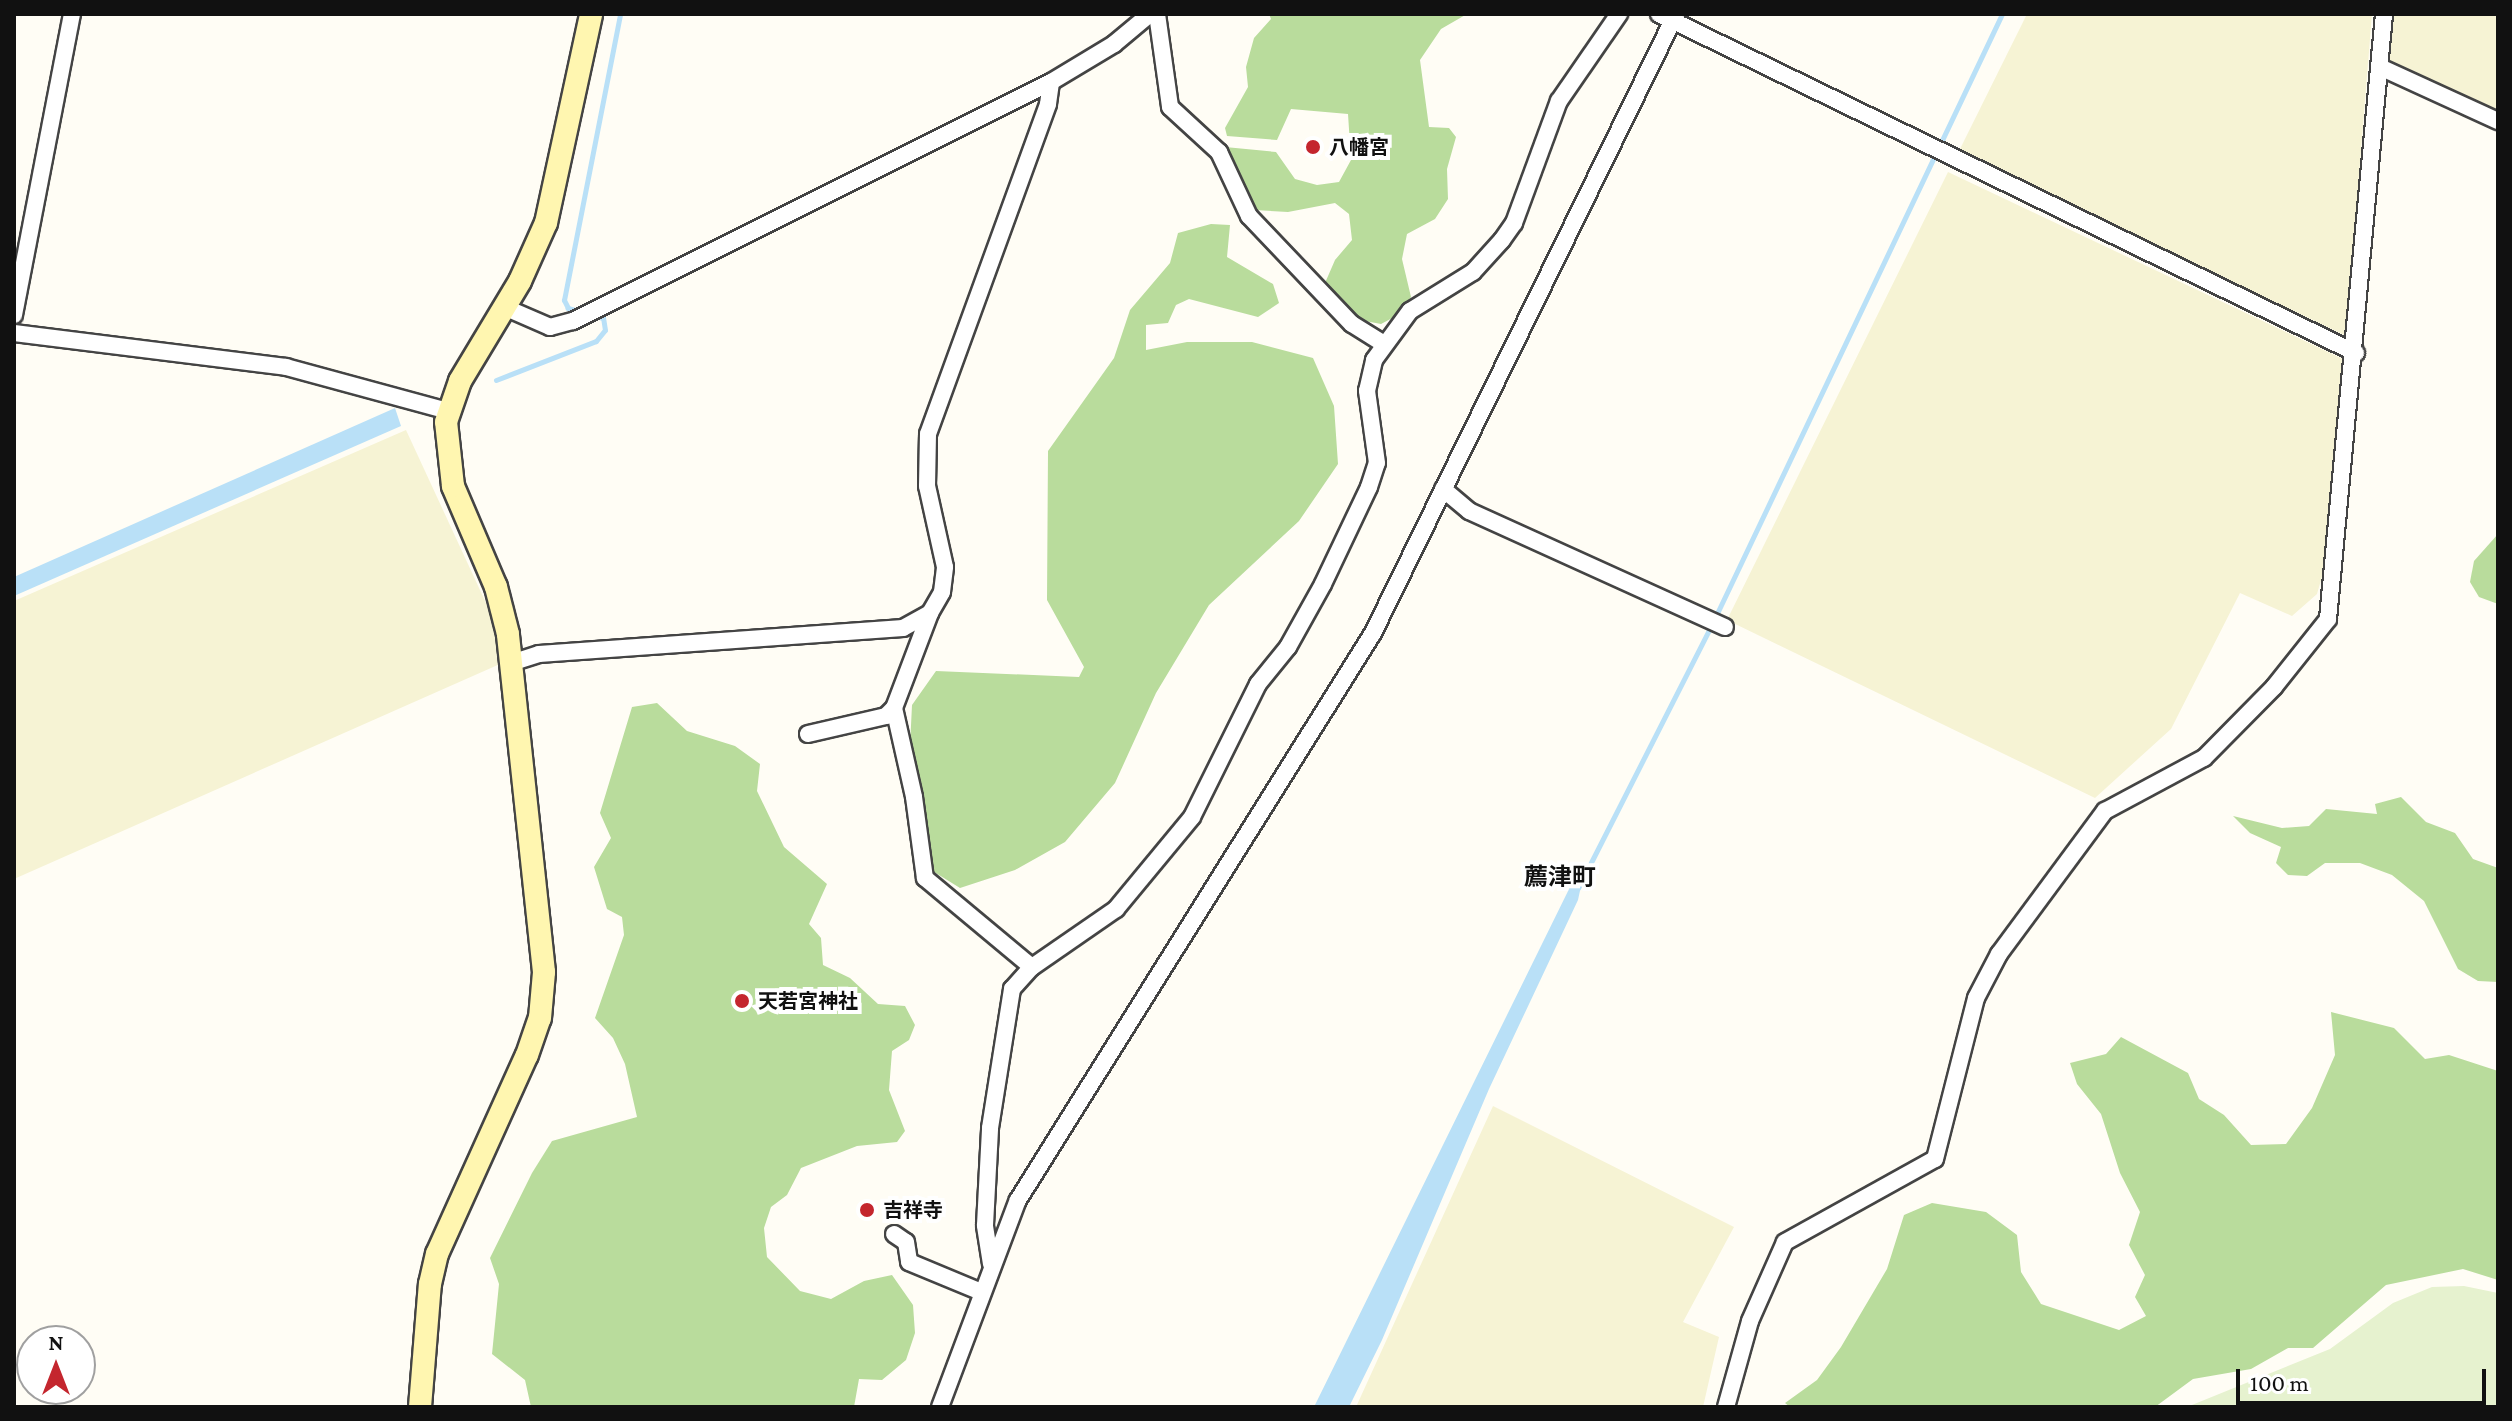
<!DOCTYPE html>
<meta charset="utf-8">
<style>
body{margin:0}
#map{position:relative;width:2512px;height:1421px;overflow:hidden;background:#fffdf5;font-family:"Crimson Pro","Noto Sans JP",serif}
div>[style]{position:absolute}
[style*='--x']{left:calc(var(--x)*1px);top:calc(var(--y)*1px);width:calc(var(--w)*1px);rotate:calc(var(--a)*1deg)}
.farmland>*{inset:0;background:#f6f3d4}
.forest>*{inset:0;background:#b9dc9c}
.pitch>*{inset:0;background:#e6f2cf}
.water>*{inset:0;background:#b9e0f7}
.stream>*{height:5px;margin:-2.5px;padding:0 2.5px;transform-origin:2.5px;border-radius:2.5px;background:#b9e0f7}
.roads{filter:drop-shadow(2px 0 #444) drop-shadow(-2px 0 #444) drop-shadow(0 2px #444) drop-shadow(0 -2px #444)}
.street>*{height:16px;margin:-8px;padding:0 8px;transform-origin:8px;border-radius:8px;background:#fff}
.secondary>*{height:22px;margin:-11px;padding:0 11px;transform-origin:11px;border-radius:11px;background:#fff6b0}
.dots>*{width:22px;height:22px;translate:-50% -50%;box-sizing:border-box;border:4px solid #fff;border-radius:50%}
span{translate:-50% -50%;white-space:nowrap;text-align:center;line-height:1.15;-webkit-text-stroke:8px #fff;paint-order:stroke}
.poi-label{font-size:20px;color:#111;font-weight:700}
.left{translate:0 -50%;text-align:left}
.quarter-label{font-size:24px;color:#111;font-weight:700}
.frame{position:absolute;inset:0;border:16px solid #111;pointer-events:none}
.north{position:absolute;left:16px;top:1325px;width:80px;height:80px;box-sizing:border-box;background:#fff;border:2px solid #a0a0a0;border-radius:50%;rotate:0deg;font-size:22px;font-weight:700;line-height:32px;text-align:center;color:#111}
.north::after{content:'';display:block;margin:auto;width:28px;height:36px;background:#c4262e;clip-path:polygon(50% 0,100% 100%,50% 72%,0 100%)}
.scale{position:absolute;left:2236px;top:1369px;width:250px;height:36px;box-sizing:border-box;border:4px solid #111;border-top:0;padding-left:10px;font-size:24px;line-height:28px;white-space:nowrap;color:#111;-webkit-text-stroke:6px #fff;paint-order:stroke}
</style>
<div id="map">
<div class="farmland">
<i style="clip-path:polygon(2027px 14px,2372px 14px,2346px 336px,1959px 151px)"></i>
<i style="clip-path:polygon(2390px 14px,2498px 14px,2498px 115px,2388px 63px)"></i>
<i style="clip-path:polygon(1948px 172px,2343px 359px,2325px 566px,2317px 594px,2292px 616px,2240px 593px,2171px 729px,2095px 798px,1727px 620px)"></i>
<i style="clip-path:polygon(406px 430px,498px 629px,500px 664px,14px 879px,14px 601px)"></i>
<i style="clip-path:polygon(1493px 1106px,1734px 1227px,1683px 1322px,1719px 1337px,1703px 1407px,1356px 1407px)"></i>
</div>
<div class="forest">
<i style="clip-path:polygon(1269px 14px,1467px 14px,1441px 29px,1420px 60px,1429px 127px,1449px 128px,1456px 137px,1447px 169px,1448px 199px,1435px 219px,1407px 234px,1402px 259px,1411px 297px,1398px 315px,1381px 324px,1360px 320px,1325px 283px,1335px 260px,1352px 240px,1349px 214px,1335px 203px,1288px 212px,1255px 210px,1225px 153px,1225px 147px,1276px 152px,1295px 179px,1317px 185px,1339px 182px,1351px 160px,1348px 114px,1291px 109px,1277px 140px,1227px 136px,1225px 128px,1248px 87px,1246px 67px,1254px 38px,1271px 19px)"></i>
<i style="clip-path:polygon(1211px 224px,1230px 225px,1227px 257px,1273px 284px,1279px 303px,1258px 317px,1189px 299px,1176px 305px,1168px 323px,1146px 325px,1146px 350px,1187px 342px,1252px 342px,1313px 358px,1334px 406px,1338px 464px,1299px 521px,1209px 605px,1156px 693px,1115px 783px,1065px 842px,1015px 870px,960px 888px,931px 870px,910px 746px,912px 705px,936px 671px,1079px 677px,1084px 667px,1047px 600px,1048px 451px,1114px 358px,1130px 310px,1170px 263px,1178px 233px)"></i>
<i style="clip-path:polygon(2498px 534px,2498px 604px,2479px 597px,2470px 582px,2474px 561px)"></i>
<i style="clip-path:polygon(657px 703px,687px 731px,735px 746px,760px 764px,757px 791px,784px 847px,827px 884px,809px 924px,821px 938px,823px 965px,850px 978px,878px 1004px,905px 1006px,915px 1025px,909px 1040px,892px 1051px,889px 1090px,905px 1131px,897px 1142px,857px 1146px,801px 1168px,787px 1195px,771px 1207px,764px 1228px,767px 1257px,800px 1291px,831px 1299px,864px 1281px,892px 1275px,913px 1305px,915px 1333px,906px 1360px,882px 1380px,859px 1379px,854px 1407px,531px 1407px,525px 1380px,492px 1354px,499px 1284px,490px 1258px,532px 1173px,552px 1141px,637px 1117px,625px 1064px,613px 1038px,595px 1018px,624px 935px,622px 917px,607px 909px,594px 867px,611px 838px,600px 813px,632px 707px)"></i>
<i style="clip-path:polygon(2401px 797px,2426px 822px,2455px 833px,2473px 859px,2498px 868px,2498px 982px,2478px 981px,2458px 969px,2424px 901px,2392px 875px,2360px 863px,2325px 863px,2307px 876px,2288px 875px,2276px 863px,2281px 847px,2250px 833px,2233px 816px,2282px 828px,2309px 826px,2326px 809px,2377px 814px,2375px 804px)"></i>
<i style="clip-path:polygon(2331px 1012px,2394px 1028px,2425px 1059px,2449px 1055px,2498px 1071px,2498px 1280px,2463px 1269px,2386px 1285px,2313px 1348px,2288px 1348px,2251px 1369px,2193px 1379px,2155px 1407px,1790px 1407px,1785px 1403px,1817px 1380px,1841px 1347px,1887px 1269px,1904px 1215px,1932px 1203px,1986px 1212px,2017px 1235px,2021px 1272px,2041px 1304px,2119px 1330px,2146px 1316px,2135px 1297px,2145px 1275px,2129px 1245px,2140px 1212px,2120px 1173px,2101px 1114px,2077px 1084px,2070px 1063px,2106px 1054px,2121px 1037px,2188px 1073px,2199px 1099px,2224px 1115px,2251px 1145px,2286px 1144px,2312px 1108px,2335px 1055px)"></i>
</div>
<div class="pitch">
<i style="clip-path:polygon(2464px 1286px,2498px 1293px,2498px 1407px,2187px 1407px,2330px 1349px,2393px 1303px,2432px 1287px)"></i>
</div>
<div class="water">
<i style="clip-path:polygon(395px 408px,401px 426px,14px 596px,14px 577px)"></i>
<i style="clip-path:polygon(1571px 885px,1581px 886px,1578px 900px,1489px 1089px,1382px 1340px,1349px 1407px,1314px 1407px)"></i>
</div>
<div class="stream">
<i style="--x:582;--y:312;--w:15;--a:-164"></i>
<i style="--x:568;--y:308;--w:9;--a:-117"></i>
<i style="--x:564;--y:300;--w:291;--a:-78.9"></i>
<i style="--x:496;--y:380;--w:107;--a:-21.3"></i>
<i style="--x:596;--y:341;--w:14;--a:-51"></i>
<i style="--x:605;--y:330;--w:12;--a:-99"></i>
<i style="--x:603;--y:318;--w:8;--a:-166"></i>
<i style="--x:1578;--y:888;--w:294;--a:-63.1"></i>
<i style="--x:1711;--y:626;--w:678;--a:-64.57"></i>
</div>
<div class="roads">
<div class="street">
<i style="--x:1157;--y:14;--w:94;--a:82"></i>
<i style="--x:1170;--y:107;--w:67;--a:42.6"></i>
<i style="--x:1219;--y:152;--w:71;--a:64.9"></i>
<i style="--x:1249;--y:216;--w:149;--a:46.4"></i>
<i style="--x:1352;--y:324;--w:38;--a:32"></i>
<i style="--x:1659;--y:14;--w:775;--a:25.94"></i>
<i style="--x:2380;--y:67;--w:130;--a:24.6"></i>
<i style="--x:504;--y:307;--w:50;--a:23.5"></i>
<i style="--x:550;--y:327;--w:24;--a:-15"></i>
<i style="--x:573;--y:321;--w:534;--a:-26.57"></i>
<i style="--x:1051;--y:82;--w:74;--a:-31.1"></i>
<i style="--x:1114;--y:44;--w:47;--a:-39.8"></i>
<i style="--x:14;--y:315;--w:307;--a:-79.1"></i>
<i style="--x:14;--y:333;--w:274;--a:7.1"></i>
<i style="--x:286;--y:367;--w:168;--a:15.2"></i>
<i style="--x:1443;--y:489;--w:34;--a:40"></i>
<i style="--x:1469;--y:511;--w:281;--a:24.4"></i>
<i style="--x:511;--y:663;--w:29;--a:-18"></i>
<i style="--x:539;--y:654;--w:365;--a:-4.1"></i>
<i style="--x:903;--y:628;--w:31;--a:-29"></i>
<i style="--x:930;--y:613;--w:24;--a:-60"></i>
<i style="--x:942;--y:592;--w:25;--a:-83"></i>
<i style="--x:945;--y:567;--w:83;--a:-102.5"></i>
<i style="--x:927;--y:486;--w:52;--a:-88.9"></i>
<i style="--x:928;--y:434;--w:351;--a:-70"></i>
<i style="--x:1048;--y:104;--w:22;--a:-82"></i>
<i style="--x:894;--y:708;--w:91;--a:77.3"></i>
<i style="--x:914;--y:797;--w:82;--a:82.3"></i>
<i style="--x:925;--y:878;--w:139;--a:39.8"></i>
<i style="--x:808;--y:734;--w:80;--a:-13"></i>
<i style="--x:886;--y:716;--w:11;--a:-45"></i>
<i style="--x:894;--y:708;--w:102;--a:-69.2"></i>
<i style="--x:894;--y:1234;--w:14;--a:34"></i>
<i style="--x:906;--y:1242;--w:20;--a:81"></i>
<i style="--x:909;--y:1262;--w:78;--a:22.6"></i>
<i style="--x:991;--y:1264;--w:39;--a:-99"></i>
<i style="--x:985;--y:1225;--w:97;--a:-87"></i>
<i style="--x:990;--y:1128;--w:141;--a:-81"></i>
<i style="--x:1012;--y:989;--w:30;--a:-48"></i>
<i style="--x:1032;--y:967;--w:102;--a:-34.6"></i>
<i style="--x:1116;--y:909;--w:119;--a:-50.4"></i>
<i style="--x:1192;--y:817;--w:148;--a:-63.6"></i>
<i style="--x:1258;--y:684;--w:48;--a:-51"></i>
<i style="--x:1288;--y:647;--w:72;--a:-60.9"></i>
<i style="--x:1323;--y:584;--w:107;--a:-64.6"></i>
<i style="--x:1369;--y:487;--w:25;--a:-72"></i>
<i style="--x:1377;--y:463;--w:73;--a:-97.9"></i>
<i style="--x:1367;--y:391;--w:32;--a:-77"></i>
<i style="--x:1374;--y:360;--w:61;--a:-53.7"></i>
<i style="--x:1410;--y:311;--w:74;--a:-31.8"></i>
<i style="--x:1473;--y:272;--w:43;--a:-47.8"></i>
<i style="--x:1502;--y:240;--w:21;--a:-55"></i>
<i style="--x:1514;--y:223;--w:130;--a:-69.8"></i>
<i style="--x:1559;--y:101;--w:106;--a:-55.4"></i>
<i style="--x:940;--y:1407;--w:221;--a:-69.4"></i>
<i style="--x:1018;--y:1200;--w:669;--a:-57.95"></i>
<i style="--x:1373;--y:633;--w:689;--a:-63.92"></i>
<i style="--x:1726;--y:1407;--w:89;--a:-74.4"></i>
<i style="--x:1750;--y:1321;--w:86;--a:-66.1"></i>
<i style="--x:1785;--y:1242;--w:171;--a:-29"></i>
<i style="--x:1935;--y:1159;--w:166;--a:-75.7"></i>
<i style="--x:1976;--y:998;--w:50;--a:-62.4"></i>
<i style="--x:1999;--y:954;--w:178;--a:-53.5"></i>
<i style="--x:2105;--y:811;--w:112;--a:-28.2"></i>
<i style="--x:2204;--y:758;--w:100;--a:-45.4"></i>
<i style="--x:2274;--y:687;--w:87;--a:-51.5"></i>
<i style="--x:2328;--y:619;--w:608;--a:-84.71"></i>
</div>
<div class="secondary">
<i style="--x:420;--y:1407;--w:123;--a:-85.4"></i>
<i style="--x:430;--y:1284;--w:31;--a:-77"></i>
<i style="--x:437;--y:1254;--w:218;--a:-65.7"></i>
<i style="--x:527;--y:1055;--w:39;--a:-71"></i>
<i style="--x:540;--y:1018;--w:46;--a:-85"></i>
<i style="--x:544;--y:972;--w:340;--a:-96.1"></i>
<i style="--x:508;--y:634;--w:49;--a:-104.3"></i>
<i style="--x:496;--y:587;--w:110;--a:-113.1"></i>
<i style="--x:453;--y:486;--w:64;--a:-96.2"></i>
<i style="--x:446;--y:422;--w:43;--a:-71.1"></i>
<i style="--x:460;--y:381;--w:117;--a:-59"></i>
<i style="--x:520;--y:281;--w:64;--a:-65.9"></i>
<i style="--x:546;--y:223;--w:214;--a:-77.8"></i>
</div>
</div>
<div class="dots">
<i style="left:1313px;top:147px;background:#c4262e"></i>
<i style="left:742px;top:1001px;background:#c4262e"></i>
<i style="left:867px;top:1210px;background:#c4262e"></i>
</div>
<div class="poi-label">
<span class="left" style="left:1329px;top:147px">八幡宮</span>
<span class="left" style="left:758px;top:1001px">天若宮神社</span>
<span class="left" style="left:883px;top:1210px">吉祥寺</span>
</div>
<div class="quarter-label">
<span style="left:1560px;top:877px">薦津町</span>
</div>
<div class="frame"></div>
<div class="north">N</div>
<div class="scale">100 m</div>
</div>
